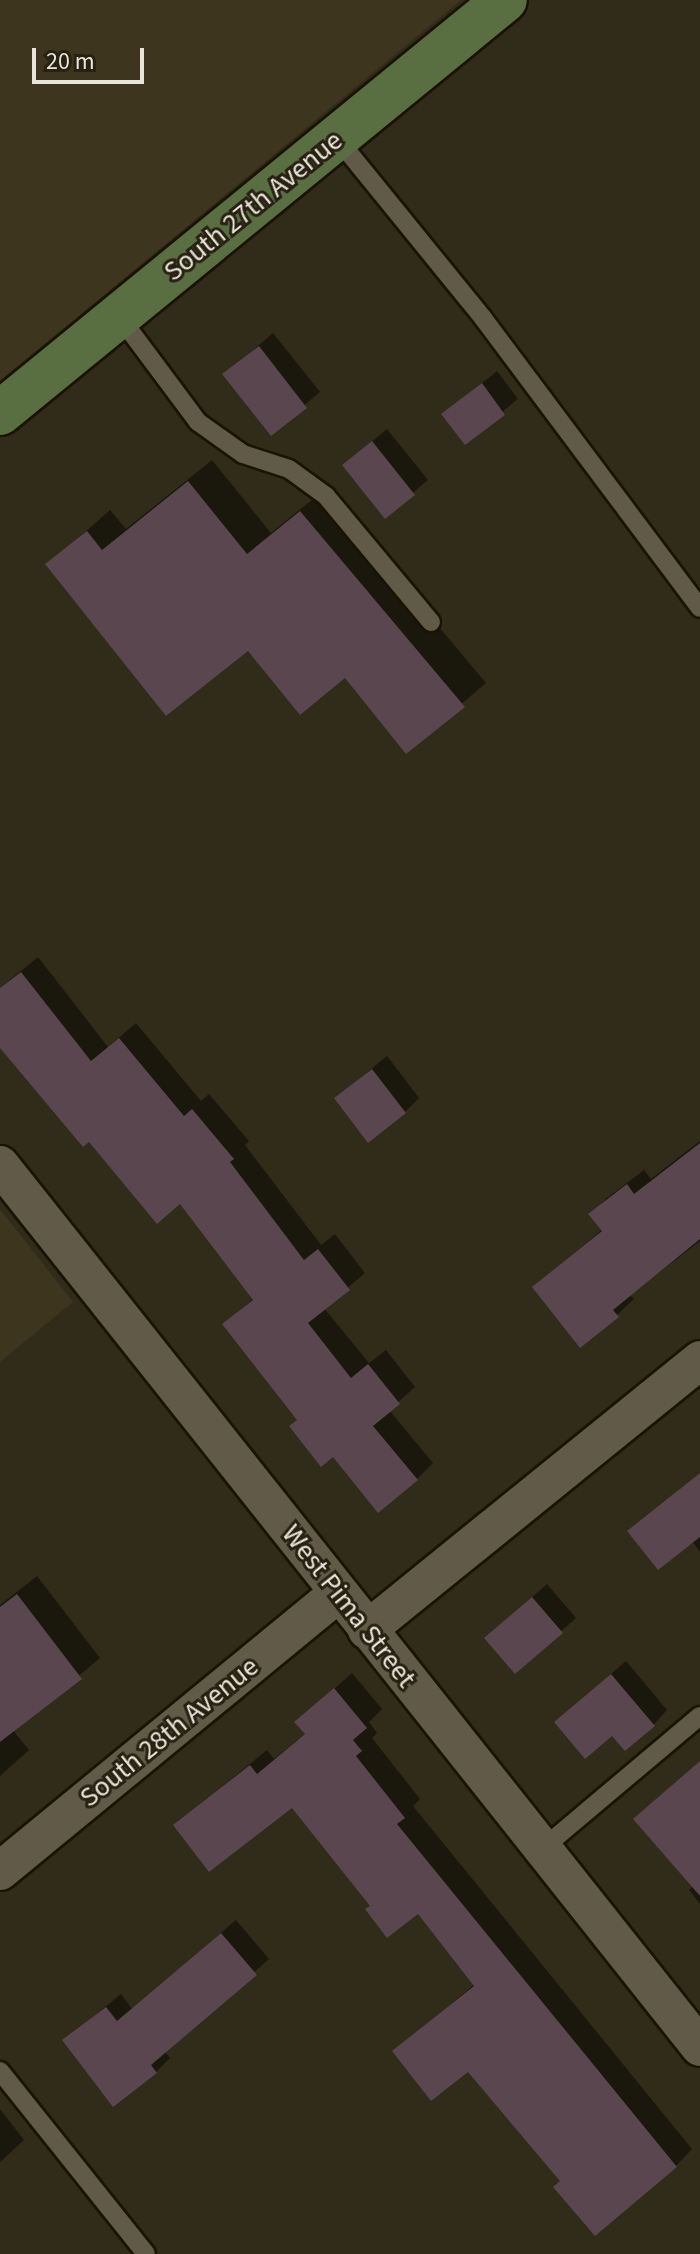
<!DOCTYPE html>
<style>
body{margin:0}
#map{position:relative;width:700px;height:2254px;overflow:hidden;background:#312b1a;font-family:"Source Sans 3",sans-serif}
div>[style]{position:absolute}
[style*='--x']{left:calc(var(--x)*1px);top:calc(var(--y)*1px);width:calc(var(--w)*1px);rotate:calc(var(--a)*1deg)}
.built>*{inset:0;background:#3d351d}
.shadow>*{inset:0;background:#0007}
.building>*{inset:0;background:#5a464e}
.roads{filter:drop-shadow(2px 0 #191304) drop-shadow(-2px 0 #191304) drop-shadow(0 2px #191304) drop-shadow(0 -2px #191304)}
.lane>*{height:18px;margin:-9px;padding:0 9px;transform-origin:9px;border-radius:9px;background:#615a48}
.street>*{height:38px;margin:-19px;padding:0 19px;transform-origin:19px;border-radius:19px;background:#615a48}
.secondary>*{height:44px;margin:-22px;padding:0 22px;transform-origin:22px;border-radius:22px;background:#596f42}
span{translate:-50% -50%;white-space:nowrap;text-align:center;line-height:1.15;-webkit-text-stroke:6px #272111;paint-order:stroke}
.street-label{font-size:28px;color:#e8e4da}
.scale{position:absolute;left:32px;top:48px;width:112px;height:36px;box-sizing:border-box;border:4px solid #e8e4da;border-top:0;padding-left:10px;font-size:24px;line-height:28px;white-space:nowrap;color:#e8e4da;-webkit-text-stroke:6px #272111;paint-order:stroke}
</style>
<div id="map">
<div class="built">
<i style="clip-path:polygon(0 0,461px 0,0 381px)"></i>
<i style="clip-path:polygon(0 1209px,73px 1302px,0 1362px)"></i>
</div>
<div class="shadow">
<i style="clip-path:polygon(273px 333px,320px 392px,271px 433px,225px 374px)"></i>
<i style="clip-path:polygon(497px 371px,518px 399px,465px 442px,444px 414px)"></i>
<i style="clip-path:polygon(387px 429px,428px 480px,385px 516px,344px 465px)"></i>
<i style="clip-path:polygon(212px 460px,271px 533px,324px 490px,486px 683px,406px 751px,345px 676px,248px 648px,48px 565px,110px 510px,126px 529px)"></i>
<i style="clip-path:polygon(38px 957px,108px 1047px,136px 1023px,201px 1101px,209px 1094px,249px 1141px,245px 1145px,321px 1245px,335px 1234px,365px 1273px,324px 1308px,369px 1363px,386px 1350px,415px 1387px,389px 1410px,433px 1463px,417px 1479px,334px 1454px,299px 1419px,225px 1324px,254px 1298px,180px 1201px,89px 1140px,0 1043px,0 988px)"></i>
<i style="clip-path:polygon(387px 1056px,419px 1098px,405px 1112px,336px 1098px)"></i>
<i style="clip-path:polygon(700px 1141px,700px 1241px,630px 1295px,634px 1299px,617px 1315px,534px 1287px,603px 1229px,591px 1214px,607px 1198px,644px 1170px,651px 1179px)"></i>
<i style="clip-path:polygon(700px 1473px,700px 1552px,692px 1541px,630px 1531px)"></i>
<i style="clip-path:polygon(37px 1576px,100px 1658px,25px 1721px,0 1689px,0 1605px)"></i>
<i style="clip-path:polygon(547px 1584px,576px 1618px,515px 1672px,486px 1638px)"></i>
<i style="clip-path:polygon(626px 1661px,667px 1710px,654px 1724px,625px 1748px,612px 1733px,556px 1722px)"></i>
<i style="clip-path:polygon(352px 1673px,382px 1709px,369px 1722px,377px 1733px,372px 1738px,420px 1799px,413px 1806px,692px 2149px,676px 2166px,562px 2181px,468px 2070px,394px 2051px,475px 1984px,418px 1911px,372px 1905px,293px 1805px,175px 1825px,267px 1750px,274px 1759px,306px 1733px,297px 1722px)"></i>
<i style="clip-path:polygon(0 1714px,29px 1750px,0 1776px)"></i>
<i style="clip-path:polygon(700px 1761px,700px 1904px,689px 1890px,694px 1886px,636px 1819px)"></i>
<i style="clip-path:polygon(236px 1920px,269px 1959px,164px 2051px,170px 2058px,156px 2072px,65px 2040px,121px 1994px,132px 2009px)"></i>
<i style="clip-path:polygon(0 2109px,24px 2140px,0 2162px)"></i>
</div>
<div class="building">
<i style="clip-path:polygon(259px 346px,307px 408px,271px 436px,222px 374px)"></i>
<i style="clip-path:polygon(482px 383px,505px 415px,465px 445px,441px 414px)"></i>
<i style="clip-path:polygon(372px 441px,415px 495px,385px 519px,342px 465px)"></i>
<i style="clip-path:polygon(188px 481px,247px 554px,300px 511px,465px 707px,406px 754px,345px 678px,300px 715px,248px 651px,166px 716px,45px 564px,87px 531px,102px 550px)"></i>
<i style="clip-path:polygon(21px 972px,91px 1061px,119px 1038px,184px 1116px,192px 1109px,234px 1159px,230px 1162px,304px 1260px,318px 1249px,350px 1290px,308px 1323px,351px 1378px,368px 1364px,400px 1404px,373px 1426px,418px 1480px,378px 1513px,333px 1457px,321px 1467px,289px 1426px,297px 1420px,222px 1324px,253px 1300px,180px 1204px,157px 1224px,89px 1142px,83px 1147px,0 1048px,0 988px)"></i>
<i style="clip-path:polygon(372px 1069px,406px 1113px,368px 1143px,334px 1098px)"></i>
<i style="clip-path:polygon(700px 1143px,700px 1239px,613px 1310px,619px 1317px,580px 1348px,532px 1287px,602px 1231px,588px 1214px,627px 1184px,634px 1194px)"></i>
<i style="clip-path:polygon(700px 1473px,700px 1537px,658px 1570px,627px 1531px)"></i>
<i style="clip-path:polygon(17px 1594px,82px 1679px,0 1742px,0 1607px)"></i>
<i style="clip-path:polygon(532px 1597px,563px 1633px,515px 1674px,484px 1638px)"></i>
<i style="clip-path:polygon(611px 1674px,655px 1726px,625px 1751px,612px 1736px,585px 1759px,554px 1722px)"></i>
<i style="clip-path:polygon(334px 1688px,367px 1728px,353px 1740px,362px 1751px,356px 1756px,405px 1818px,397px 1824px,677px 2167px,595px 2236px,553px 2187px,560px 2181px,468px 2072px,431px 2101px,392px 2051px,474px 1986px,418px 1914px,387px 1938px,365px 1909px,370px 1906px,292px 1808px,209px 1872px,173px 1825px,250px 1765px,257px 1774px,305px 1734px,294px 1722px)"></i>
<i style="clip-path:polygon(700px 1761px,700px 1896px,633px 1819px)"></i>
<i style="clip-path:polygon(221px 1933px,257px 1975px,151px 2065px,157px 2073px,113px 2107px,62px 2040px,106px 2007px,117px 2021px)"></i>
</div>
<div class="roads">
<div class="lane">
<i style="--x:336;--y:137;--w:233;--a:50.9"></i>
<i style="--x:483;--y:318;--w:362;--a:53.2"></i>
<i style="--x:119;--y:316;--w:132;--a:53.3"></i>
<i style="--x:198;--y:422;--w:55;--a:35.4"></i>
<i style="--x:243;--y:454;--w:48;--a:18.1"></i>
<i style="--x:289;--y:469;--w:46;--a:36.1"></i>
<i style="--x:326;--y:496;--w:164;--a:50.2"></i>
<i style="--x:543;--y:1848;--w:205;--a:-40.1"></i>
<i style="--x:0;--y:2071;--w:234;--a:51.4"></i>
</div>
<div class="street">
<i style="--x:0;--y:1165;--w:1126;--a:51.56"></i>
<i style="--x:367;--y:1630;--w:429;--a:-39"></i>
<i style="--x:0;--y:1871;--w:438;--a:-39.4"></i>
</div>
<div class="secondary">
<i style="--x:0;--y:413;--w:652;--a:-39.28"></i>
</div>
</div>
<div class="street-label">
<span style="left:253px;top:206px;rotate:-39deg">South 27th Avenue</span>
<span style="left:349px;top:1606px;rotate:52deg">West Pima Street</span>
<span style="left:169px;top:1732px;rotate:-39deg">South 28th Avenue</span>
</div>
<div class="scale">20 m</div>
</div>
